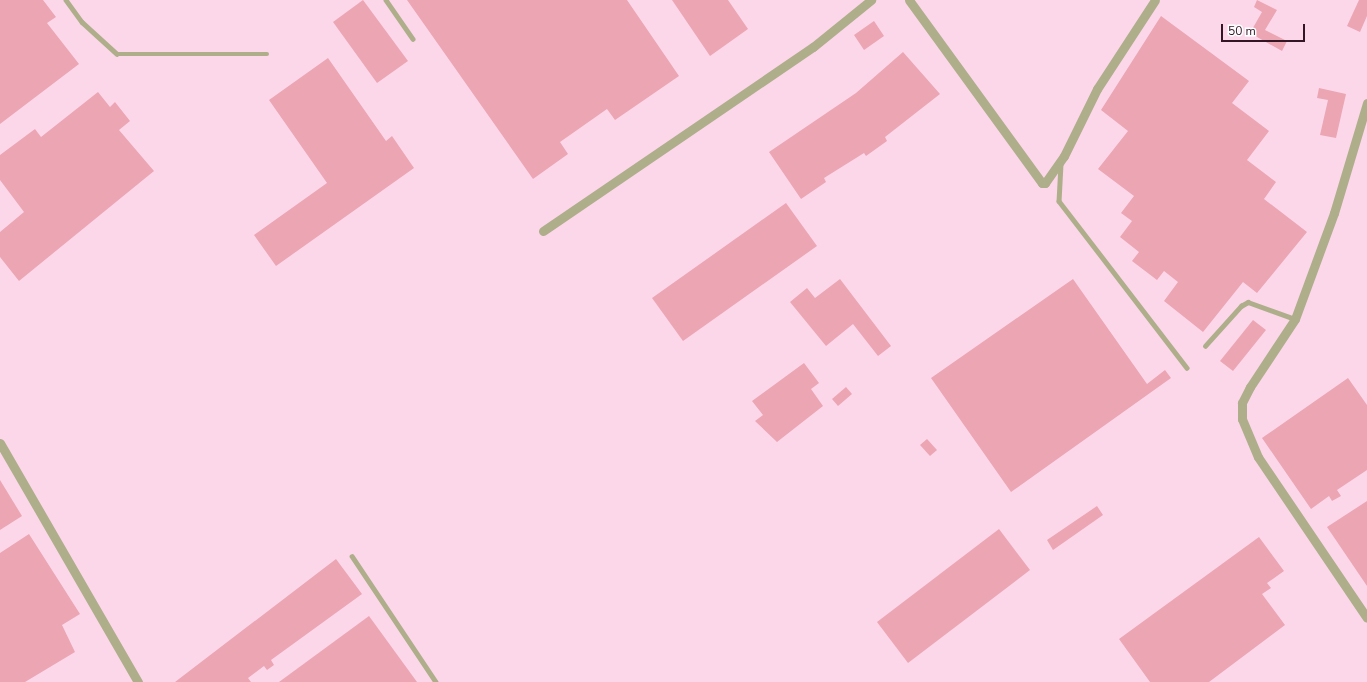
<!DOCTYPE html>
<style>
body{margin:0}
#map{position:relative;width:1367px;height:682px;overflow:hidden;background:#f6e5ee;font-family:"Nunito Sans",sans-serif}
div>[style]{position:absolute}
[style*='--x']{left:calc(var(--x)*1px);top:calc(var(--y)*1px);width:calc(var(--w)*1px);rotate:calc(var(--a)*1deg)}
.built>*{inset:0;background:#fcd7ea}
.building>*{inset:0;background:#eca5b3}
.service>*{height:4.5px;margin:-2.25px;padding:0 2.25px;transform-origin:2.25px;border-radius:2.25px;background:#afae8b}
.minor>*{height:9px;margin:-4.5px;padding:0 4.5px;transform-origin:4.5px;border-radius:4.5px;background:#afae8b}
span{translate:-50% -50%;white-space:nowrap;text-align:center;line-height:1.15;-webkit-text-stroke:4px #fff;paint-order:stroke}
.scale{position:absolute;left:1221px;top:24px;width:84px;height:18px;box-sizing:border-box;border:2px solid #331526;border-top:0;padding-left:5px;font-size:12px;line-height:14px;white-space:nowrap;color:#331526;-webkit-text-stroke:3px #fff;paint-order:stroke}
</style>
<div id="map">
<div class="built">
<i style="clip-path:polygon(0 0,1367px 0,1367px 682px,0 682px)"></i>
</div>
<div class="building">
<i style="clip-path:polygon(0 0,43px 0,56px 17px,47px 23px,79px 64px,0 124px)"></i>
<i style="clip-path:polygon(363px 0,408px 61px,377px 83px,333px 22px)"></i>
<i style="clip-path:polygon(407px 0,627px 0,679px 76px,615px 120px,607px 109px,560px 142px,568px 154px,533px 179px)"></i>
<i style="clip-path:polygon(672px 0,728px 0,748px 29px,710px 56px)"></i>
<i style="clip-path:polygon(1257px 0,1277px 10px,1265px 30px,1287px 41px,1282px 51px,1250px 33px,1262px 12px,1254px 7px)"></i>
<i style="clip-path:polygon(1359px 0,1367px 0,1367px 16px,1360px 32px,1347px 26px)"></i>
<i style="clip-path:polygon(1161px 16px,1249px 81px,1232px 103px,1269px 131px,1247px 160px,1276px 182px,1264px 199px,1307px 232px,1257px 293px,1243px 282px,1203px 332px,1164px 301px,1178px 282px,1164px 271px,1157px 280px,1132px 261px,1139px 252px,1120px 237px,1132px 221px,1121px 213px,1134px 196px,1098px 169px,1128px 131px,1101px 110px)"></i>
<i style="clip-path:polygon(874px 21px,884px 36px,864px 50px,854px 35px)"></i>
<i style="clip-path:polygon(903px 52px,940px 94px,885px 137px,887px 141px,866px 156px,864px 153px,824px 178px,826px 182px,801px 199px,769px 152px,856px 93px)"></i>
<i style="clip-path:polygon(328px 58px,386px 141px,392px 136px,414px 168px,276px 266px,254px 235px,327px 183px,269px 100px)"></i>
<i style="clip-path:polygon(1319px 88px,1346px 94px,1336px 138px,1320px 135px,1328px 100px,1317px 98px)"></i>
<i style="clip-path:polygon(98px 92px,110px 107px,115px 102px,130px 121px,119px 130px,154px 171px,19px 281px,0 257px,0 232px,24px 212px,0 180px,0 155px,35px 129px,41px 137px)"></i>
<i style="clip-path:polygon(786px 203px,817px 246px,683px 341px,652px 298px)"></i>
<i style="clip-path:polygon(840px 279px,891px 346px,878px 356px,853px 324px,826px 346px,790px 302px,807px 288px,815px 298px)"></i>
<i style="clip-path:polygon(1073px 279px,1147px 384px,1165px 370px,1171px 378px,1011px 492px,931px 378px)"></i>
<i style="clip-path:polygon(1253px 320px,1266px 330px,1233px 371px,1220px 361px)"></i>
<i style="clip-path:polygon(804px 363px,819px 383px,811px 389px,823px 406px,777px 442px,755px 421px,763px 415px,752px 401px)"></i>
<i style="clip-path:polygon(1348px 378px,1367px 405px,1367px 470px,1337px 490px,1341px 496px,1332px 501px,1329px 496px,1311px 509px,1262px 438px)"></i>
<i style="clip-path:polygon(846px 387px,852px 394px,838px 406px,832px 399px)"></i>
<i style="clip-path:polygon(927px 439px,937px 450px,930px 456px,920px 445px)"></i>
<i style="clip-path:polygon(0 480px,22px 516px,0 530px)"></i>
<i style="clip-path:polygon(1367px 501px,1367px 586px,1327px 527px)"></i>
<i style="clip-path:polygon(1097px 506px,1103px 515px,1053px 550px,1047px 540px)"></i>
<i style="clip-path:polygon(999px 529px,1030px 570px,908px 663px,877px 622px)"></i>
<i style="clip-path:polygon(29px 534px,80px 614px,62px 625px,75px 652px,25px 682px,0 682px,0 553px)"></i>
<i style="clip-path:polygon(1259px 537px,1284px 571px,1267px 583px,1271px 588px,1262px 594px,1285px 625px,1209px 682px,1150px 682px,1119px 639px)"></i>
<i style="clip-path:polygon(336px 559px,362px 594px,271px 660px,274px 665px,267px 670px,264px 666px,248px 678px,251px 682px,175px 682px)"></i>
<i style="clip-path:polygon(369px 616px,417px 682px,279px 682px)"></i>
</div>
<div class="service">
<i style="--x:66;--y:0;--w:27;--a:54"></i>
<i style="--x:82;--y:22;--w:47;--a:42.4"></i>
<i style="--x:117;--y:54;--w:150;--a:0"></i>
<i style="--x:386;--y:0;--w:47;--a:55.3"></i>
<i style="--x:1061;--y:164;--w:37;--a:93"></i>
<i style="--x:1059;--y:201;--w:210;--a:52.5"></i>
<i style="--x:1205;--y:346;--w:54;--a:-48"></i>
<i style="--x:1241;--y:306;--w:8;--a:-30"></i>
<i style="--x:1248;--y:302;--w:50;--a:19.9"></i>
<i style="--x:352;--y:556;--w:151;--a:56.3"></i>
</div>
<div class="minor">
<i style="--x:909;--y:0;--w:226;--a:54"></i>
<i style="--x:1042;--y:183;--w:3;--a:0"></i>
<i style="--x:1045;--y:183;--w:33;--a:-55"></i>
<i style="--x:1064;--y:156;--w:75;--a:-63.8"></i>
<i style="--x:1097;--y:89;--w:106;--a:-56.9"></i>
<i style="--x:1367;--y:103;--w:115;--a:106.7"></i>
<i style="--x:1334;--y:213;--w:113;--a:110.2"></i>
<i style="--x:1295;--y:319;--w:82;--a:123.5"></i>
<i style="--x:1250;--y:387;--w:18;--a:117"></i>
<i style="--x:1242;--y:403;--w:16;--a:90"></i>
<i style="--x:1242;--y:419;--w:41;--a:67.2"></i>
<i style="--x:1258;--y:457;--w:194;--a:55.9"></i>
<i style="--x:543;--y:231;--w:327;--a:-34.3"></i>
<i style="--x:813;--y:47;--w:75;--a:-39"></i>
<i style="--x:0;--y:443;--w:276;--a:60"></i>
</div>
<div class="scale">50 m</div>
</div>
